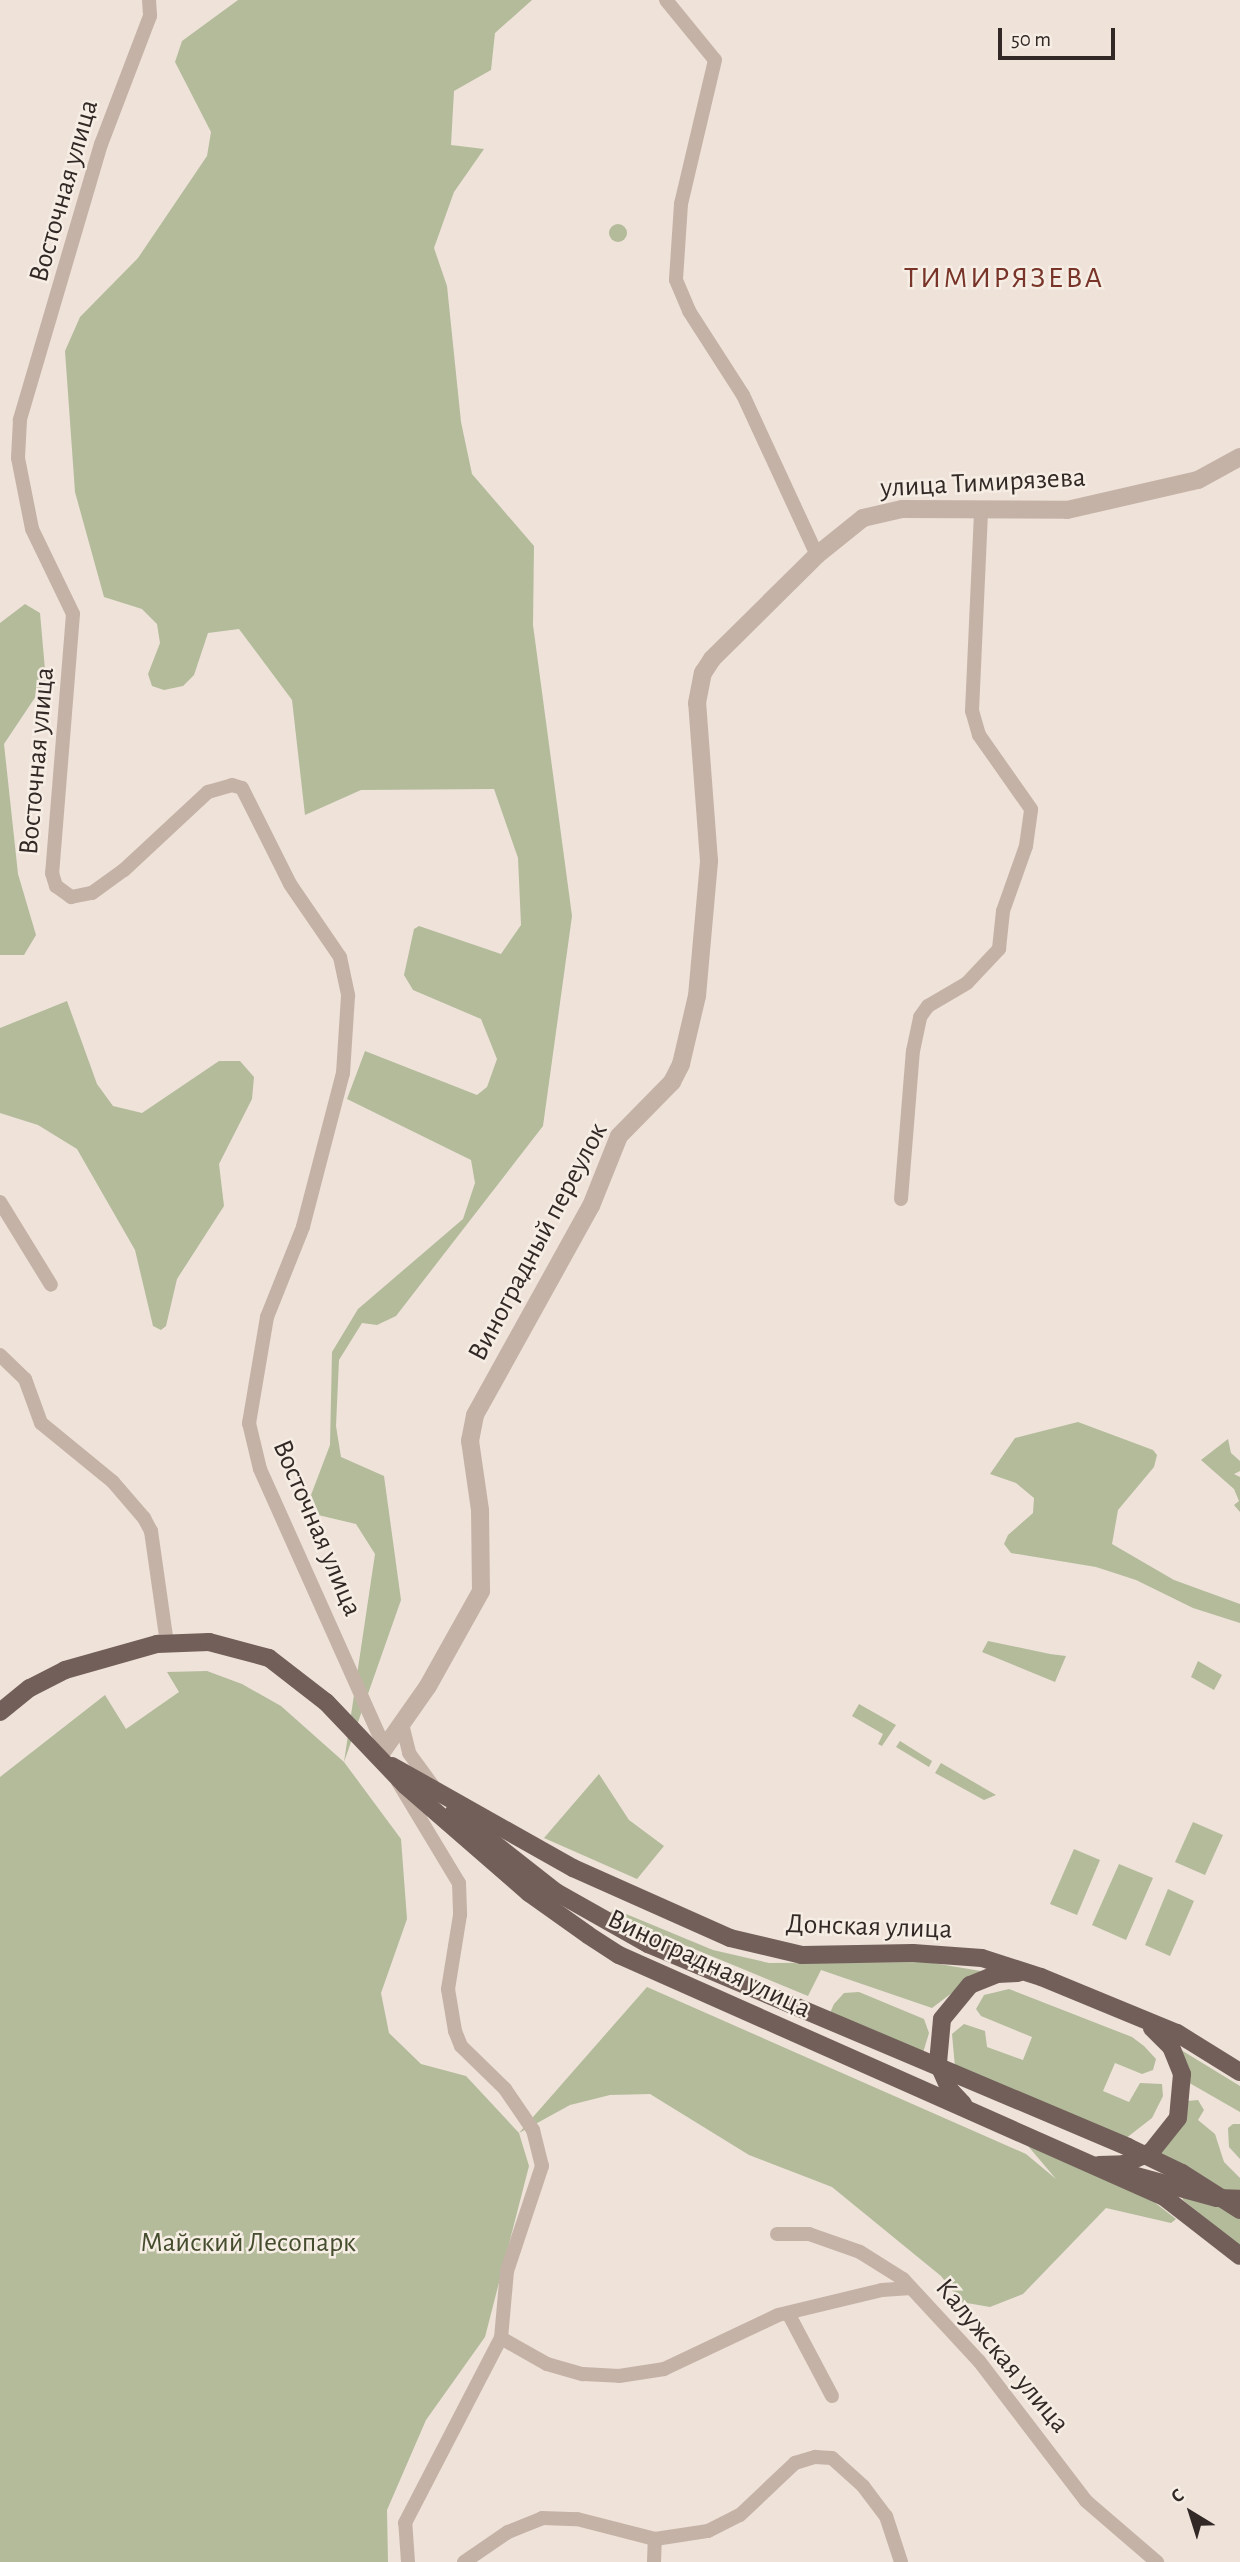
<!DOCTYPE html>
<meta charset="utf-8">
<style>
body{margin:0}
#map{position:relative;width:1240px;height:2562px;overflow:hidden;background:#eee2d9;font-family:"Alegreya Sans",sans-serif}
div>[style]{position:absolute}
[style*='--x']{left:calc(var(--x)*1px);top:calc(var(--y)*1px);width:calc(var(--w)*1px);rotate:calc(var(--a)*1deg)}
.green>*{inset:0;background:#b3bb9b}
.round{border-radius:50%}
.minor>*{height:14px;margin:-7px;padding:0 7px;transform-origin:7px;border-radius:7px;background:#c5b2a6}
.tertiary>*{height:18px;margin:-9px;padding:0 9px;transform-origin:9px;border-radius:9px;background:#c5b2a6}
.primary>*{height:18px;margin:-9px;padding:0 9px;transform-origin:9px;border-radius:9px;background:#725f59}
.primary-bridge>*{height:18px;margin:-9px;padding:0 9px;transform-origin:9px;border-radius:9px;background:#725f59}
span{translate:-50% -50%;white-space:nowrap;text-align:center;line-height:1.15;-webkit-text-stroke:5px #f6ede4;paint-order:stroke}
.street-label{font-size:28px;color:#322926}
.park-label{font-size:28px;color:#444d2d}
.neighbourhood-label{font-size:30px;color:#783428;letter-spacing:2px}
.north{position:absolute;left:1156px;top:2478px;width:70px;height:70px;-webkit-text-stroke:5px #f6ede4;paint-order:stroke;rotate:322deg;font-size:19px;font-weight:700;line-height:28px;text-align:center;color:#322926}
.north::after{content:'';display:block;margin:auto;width:24px;height:32px;background:#322926;clip-path:polygon(50% 0,100% 100%,50% 72%,0 100%)}
.scale{position:absolute;left:998px;top:28px;width:117px;height:32px;box-sizing:border-box;border:4px solid #322926;border-top:0;padding-left:9px;font-size:21px;line-height:24px;white-space:nowrap;color:#322926;-webkit-text-stroke:5px #f6ede4;paint-order:stroke}
</style>
<div id="map">
<div class="green">
<i style="clip-path:polygon(238px 0,532px 0,495px 33px,491px 70px,454px 91px,451px 145px,484px 149px,454px 192px,434px 248px,447px 286px,461px 422px,472px 474px,534px 546px,533px 625px,572px 916px,543px 1126px,396px 1316px,377px 1325px,362px 1323px,339px 1360px,336px 1426px,341px 1457px,384px 1476px,401px 1600px,344px 1762px,401px 1839px,407px 1919px,381px 1993px,389px 2033px,421px 2064px,466px 2076px,519px 2133px,647px 1987px,1026px 2154px,1056px 2179px,1028px 2146px,1149px 2198px,1176px 2219px,1171px 2223px,1106px 2208px,1023px 2294px,990px 2307px,961px 2302px,941px 2276px,832px 2187px,749px 2155px,650px 2094px,610px 2095px,570px 2105px,519px 2133px,529px 2166px,485px 2337px,426px 2420px,387px 2510px,388px 2562px,0 2562px,0 1777px,105px 1695px,126px 1729px,179px 1692px,167px 1672px,207px 1671px,242px 1684px,281px 1706px,344px 1762px,375px 1554px,356px 1524px,318px 1515px,311px 1495px,330px 1445px,332px 1352px,358px 1309px,463px 1219px,475px 1183px,471px 1160px,347px 1099px,365px 1051px,477px 1095px,487px 1087px,497px 1059px,481px 1019px,413px 990px,404px 975px,414px 929px,419px 926px,501px 954px,521px 925px,518px 858px,494px 789px,361px 790px,305px 815px,292px 700px,239px 629px,208px 633px,194px 675px,183px 686px,164px 690px,152px 686px,148px 674px,160px 643px,157px 624px,142px 609px,104px 597px,75px 492px,65px 351px,80px 317px,138px 258px,207px 156px,211px 132px,175px 62px,182px 41px)"></i>
<i class="round" style="left:609px;top:224px;width:18px;height:18px"></i>
<i style="clip-path:polygon(25px 604px,40px 613px,46px 681px,4px 744px,18px 874px,36px 935px,24px 955px,0 955px,0 623px)"></i>
<i style="clip-path:polygon(67px 1001px,97px 1084px,113px 1106px,142px 1113px,219px 1061px,240px 1061px,254px 1077px,252px 1099px,219px 1164px,224px 1206px,177px 1279px,166px 1326px,161px 1330px,153px 1326px,135px 1250px,77px 1149px,38px 1125px,0 1113px,0 1028px)"></i>
<i style="clip-path:polygon(1078px 1422px,1153px 1450px,1157px 1455px,1154px 1467px,1118px 1510px,1112px 1544px,1174px 1580px,1240px 1604px,1240px 1623px,1193px 1608px,1136px 1580px,1096px 1567px,1011px 1553px,1004px 1544px,1008px 1535px,1033px 1513px,1034px 1498px,1016px 1483px,990px 1474px,1015px 1438px)"></i>
<i style="clip-path:polygon(1228px 1439px,1231px 1453px,1240px 1461px,1240px 1471px,1234px 1474px,1240px 1477px,1240px 1512px,1234px 1505px,1239px 1501px,1234px 1489px,1201px 1460px)"></i>
<i style="clip-path:polygon(988px 1641px,1050px 1654px,1066px 1656px,1055px 1682px,982px 1652px)"></i>
<i style="clip-path:polygon(1198px 1661px,1222px 1675px,1214px 1690px,1191px 1677px)"></i>
<i style="clip-path:polygon(859px 1704px,896px 1725px,882px 1746px,878px 1744px,883px 1734px,852px 1716px)"></i>
<i style="clip-path:polygon(900px 1741px,932px 1761px,929px 1767px,896px 1747px)"></i>
<i style="clip-path:polygon(941px 1763px,996px 1795px,984px 1800px,935px 1773px)"></i>
<i style="clip-path:polygon(599px 1774px,629px 1820px,664px 1846px,637px 1879px,544px 1838px)"></i>
<i style="clip-path:polygon(1193px 1822px,1223px 1835px,1205px 1875px,1175px 1862px)"></i>
<i style="clip-path:polygon(1074px 1849px,1100px 1860px,1077px 1915px,1050px 1904px)"></i>
<i style="clip-path:polygon(1119px 1864px,1153px 1878px,1126px 1940px,1092px 1925px)"></i>
<i style="clip-path:polygon(1168px 1889px,1194px 1901px,1170px 1956px,1145px 1945px)"></i>
<i style="clip-path:polygon(614px 1909px,713px 1950px,769px 1963px,927px 1962px,981px 1971px,932px 2008px,821px 1970px,808px 1996px,609px 1914px)"></i>
<i style="clip-path:polygon(1009px 1989px,1132px 2037px,1144px 2046px,1156px 2059px,1153px 2070px,1142px 2074px,1115px 2063px,1103px 2091px,1129px 2102px,1140px 2083px,1162px 2084px,1163px 2096px,1152px 2118px,1125px 2139px,955px 2067px,952px 2034px,964px 2024px,985px 2031px,987px 2047px,1023px 2060px,1032px 2037px,981px 2016px,976px 2009px,984px 1995px)"></i>
<i style="clip-path:polygon(859px 1992px,924px 2019px,929px 2033px,922px 2056px,903px 2060px,836px 2030px,829px 2015px,834px 2004px,844px 1993px)"></i>
<i style="clip-path:polygon(1173px 2045px,1240px 2086px,1240px 2112px,1186px 2081px)"></i>
<i style="clip-path:polygon(1198px 2100px,1204px 2110px,1198px 2120px,1215px 2134px,1224px 2162px,1240px 2178px,1240px 2191px,1224px 2192px,1151px 2153px,1187px 2101px)"></i>
<i style="clip-path:polygon(1233px 2124px,1240px 2124px,1240px 2159px,1229px 2147px,1228px 2128px)"></i>
<i style="clip-path:polygon(1182px 2197px,1240px 2205px,1240px 2246px,1183px 2200px)"></i>
</div>
<div class="minor">
<i style="--x:149;--y:0;--w:16;--a:86"></i>
<i style="--x:150;--y:16;--w:137;--a:110.9"></i>
<i style="--x:101;--y:144;--w:288;--a:106.4"></i>
<i style="--x:20;--y:420;--w:38;--a:93"></i>
<i style="--x:18;--y:458;--w:72;--a:78.8"></i>
<i style="--x:32;--y:529;--w:94;--a:64.2"></i>
<i style="--x:73;--y:614;--w:260;--a:94.6"></i>
<i style="--x:52;--y:873;--w:14;--a:73"></i>
<i style="--x:56;--y:886;--w:19;--a:36"></i>
<i style="--x:71;--y:897;--w:21;--a:-11"></i>
<i style="--x:92;--y:893;--w:39;--a:-36"></i>
<i style="--x:124;--y:870;--w:115;--a:-42.9"></i>
<i style="--x:208;--y:792;--w:25;--a:-16"></i>
<i style="--x:232;--y:785;--w:10;--a:17"></i>
<i style="--x:242;--y:788;--w:107;--a:63.4"></i>
<i style="--x:290;--y:884;--w:88;--a:55.6"></i>
<i style="--x:340;--y:957;--w:40;--a:78"></i>
<i style="--x:348;--y:996;--w:77;--a:93.7"></i>
<i style="--x:343;--y:1073;--w:159;--a:104.6"></i>
<i style="--x:303;--y:1227;--w:97;--a:111.8"></i>
<i style="--x:267;--y:1317;--w:108;--a:99.6"></i>
<i style="--x:249;--y:1423;--w:47;--a:76.6"></i>
<i style="--x:260;--y:1469;--w:306;--a:65.9"></i>
<i style="--x:666;--y:0;--w:77;--a:50.8"></i>
<i style="--x:715;--y:60;--w:148;--a:103.3"></i>
<i style="--x:681;--y:204;--w:76;--a:93.8"></i>
<i style="--x:676;--y:280;--w:34;--a:67"></i>
<i style="--x:689;--y:311;--w:100;--a:57.3"></i>
<i style="--x:743;--y:395;--w:176;--a:65.2"></i>
<i style="--x:901;--y:1199;--w:148;--a:-85.4"></i>
<i style="--x:913;--y:1051;--w:35;--a:-78"></i>
<i style="--x:920;--y:1017;--w:14;--a:-54"></i>
<i style="--x:928;--y:1006;--w:45;--a:-30.5"></i>
<i style="--x:967;--y:983;--w:47;--a:-46.7"></i>
<i style="--x:999;--y:949;--w:38;--a:-84"></i>
<i style="--x:1003;--y:911;--w:69;--a:-70.5"></i>
<i style="--x:1026;--y:846;--w:37;--a:-82"></i>
<i style="--x:1031;--y:809;--w:90;--a:-125.1"></i>
<i style="--x:979;--y:735;--w:25;--a:-106"></i>
<i style="--x:972;--y:711;--w:198;--a:-87.4"></i>
<i style="--x:0;--y:1202;--w:97;--a:58.4"></i>
<i style="--x:0;--y:1355;--w:35;--a:44"></i>
<i style="--x:25;--y:1379;--w:47;--a:70"></i>
<i style="--x:41;--y:1423;--w:93;--a:39.3"></i>
<i style="--x:113;--y:1482;--w:48;--a:49.3"></i>
<i style="--x:144;--y:1518;--w:15;--a:62"></i>
<i style="--x:151;--y:1531;--w:113;--a:81.9"></i>
<i style="--x:402;--y:1724;--w:30;--a:76"></i>
<i style="--x:409;--y:1753;--w:41;--a:54"></i>
<i style="--x:398;--y:1782;--w:118;--a:58.9"></i>
<i style="--x:459;--y:1883;--w:32;--a:88"></i>
<i style="--x:460;--y:1915;--w:75;--a:99.2"></i>
<i style="--x:448;--y:1989;--w:43;--a:80.5"></i>
<i style="--x:455;--y:2031;--w:16;--a:68"></i>
<i style="--x:461;--y:2046;--w:62;--a:44.3"></i>
<i style="--x:505;--y:2089;--w:50;--a:55.7"></i>
<i style="--x:533;--y:2130;--w:37;--a:76"></i>
<i style="--x:542;--y:2166;--w:111;--a:108.4"></i>
<i style="--x:507;--y:2271;--w:67;--a:95.1"></i>
<i style="--x:501;--y:2338;--w:53;--a:29.5"></i>
<i style="--x:547;--y:2364;--w:37;--a:16"></i>
<i style="--x:583;--y:2374;--w:36;--a:3"></i>
<i style="--x:619;--y:2376;--w:46;--a:-8.8"></i>
<i style="--x:664;--y:2369;--w:126;--a:-25.3"></i>
<i style="--x:778;--y:2315;--w:107;--a:-13.5"></i>
<i style="--x:882;--y:2290;--w:29;--a:-4"></i>
<i style="--x:777;--y:2234;--w:32;--a:0"></i>
<i style="--x:809;--y:2234;--w:54;--a:19.4"></i>
<i style="--x:860;--y:2252;--w:51;--a:32.1"></i>
<i style="--x:903;--y:2279;--w:112;--a:47.2"></i>
<i style="--x:979;--y:2361;--w:176;--a:52.6"></i>
<i style="--x:1086;--y:2501;--w:94;--a:40.7"></i>
<i style="--x:788;--y:2313;--w:94;--a:62.1"></i>
<i style="--x:408;--y:2562;--w:39;--a:-94"></i>
<i style="--x:405;--y:2523;--w:208;--a:-62.6"></i>
<i style="--x:464;--y:2562;--w:53;--a:-34.3"></i>
<i style="--x:508;--y:2532;--w:37;--a:-22"></i>
<i style="--x:542;--y:2518;--w:35;--a:2"></i>
<i style="--x:577;--y:2519;--w:81;--a:14.4"></i>
<i style="--x:655;--y:2539;--w:54;--a:-8.6"></i>
<i style="--x:708;--y:2531;--w:36;--a:-27"></i>
<i style="--x:740;--y:2515;--w:76;--a:-43.4"></i>
<i style="--x:795;--y:2463;--w:21;--a:-17"></i>
<i style="--x:815;--y:2457;--w:17;--a:3"></i>
<i style="--x:832;--y:2458;--w:42;--a:42.1"></i>
<i style="--x:863;--y:2486;--w:38;--a:53"></i>
<i style="--x:886;--y:2516;--w:48;--a:71.9"></i>
<i style="--x:654;--y:2562;--w:23;--a:-88"></i>
</div>
<div class="tertiary">
<i style="--x:379;--y:1756;--w:85;--a:-55"></i>
<i style="--x:428;--y:1686;--w:109;--a:-60.8"></i>
<i style="--x:481;--y:1591;--w:81;--a:-90.7"></i>
<i style="--x:480;--y:1510;--w:70;--a:-98.2"></i>
<i style="--x:470;--y:1441;--w:26;--a:-79"></i>
<i style="--x:475;--y:1415;--w:239;--a:-61"></i>
<i style="--x:591;--y:1206;--w:75;--a:-68.2"></i>
<i style="--x:619;--y:1136;--w:76;--a:-45.5"></i>
<i style="--x:672;--y:1082;--w:20;--a:-63"></i>
<i style="--x:681;--y:1064;--w:70;--a:-76.8"></i>
<i style="--x:697;--y:996;--w:136;--a:-84.9"></i>
<i style="--x:709;--y:861;--w:158;--a:-94.3"></i>
<i style="--x:697;--y:703;--w:31;--a:-79"></i>
<i style="--x:703;--y:673;--w:17;--a:-57"></i>
<i style="--x:712;--y:659;--w:148;--a:-44.7"></i>
<i style="--x:817;--y:555;--w:59;--a:-38.8"></i>
<i style="--x:863;--y:518;--w:40;--a:-13"></i>
<i style="--x:902;--y:509;--w:165;--a:0.3"></i>
<i style="--x:1067;--y:510;--w:134;--a:-12.9"></i>
<i style="--x:1198;--y:480;--w:48;--a:-28.7"></i>
</div>
<div class="primary">
<i style="--x:0;--y:1712;--w:38;--a:-39"></i>
<i style="--x:30;--y:1688;--w:39;--a:-27"></i>
<i style="--x:65;--y:1670;--w:96;--a:-15.8"></i>
<i style="--x:157;--y:1644;--w:52;--a:-2.2"></i>
<i style="--x:209;--y:1642;--w:62;--a:14.9"></i>
<i style="--x:269;--y:1658;--w:72;--a:37.7"></i>
<i style="--x:326;--y:1702;--w:116;--a:46.4"></i>
<i style="--x:406;--y:1786;--w:163;--a:41"></i>
<i style="--x:529;--y:1893;--w:72;--a:35.4"></i>
<i style="--x:588;--y:1935;--w:37;--a:33"></i>
<i style="--x:619;--y:1955;--w:596;--a:23.94"></i>
<i style="--x:1164;--y:2197;--w:96;--a:37.8"></i>
<i style="--x:392;--y:1766;--w:208;--a:29.4"></i>
<i style="--x:573;--y:1868;--w:172;--a:24"></i>
<i style="--x:730;--y:1938;--w:74;--a:13.3"></i>
<i style="--x:802;--y:1955;--w:111;--a:-1"></i>
<i style="--x:913;--y:1953;--w:69;--a:4.1"></i>
<i style="--x:982;--y:1958;--w:62;--a:17.9"></i>
<i style="--x:1041;--y:1977;--w:147;--a:22.4"></i>
<i style="--x:1177;--y:2033;--w:74;--a:31.8"></i>
<i style="--x:454;--y:1812;--w:130;--a:38.1"></i>
<i style="--x:963;--y:2104;--w:19;--a:-133"></i>
<i style="--x:950;--y:2090;--w:30;--a:-114"></i>
<i style="--x:938;--y:2063;--w:44;--a:-84.8"></i>
<i style="--x:942;--y:2019;--w:44;--a:-50.5"></i>
<i style="--x:970;--y:1985;--w:29;--a:-22"></i>
<i style="--x:997;--y:1974;--w:21;--a:-3"></i>
<i style="--x:1099;--y:2165;--w:25;--a:-2"></i>
<i style="--x:1124;--y:2164;--w:30;--a:-24"></i>
<i style="--x:1151;--y:2152;--w:43;--a:-51.5"></i>
<i style="--x:1178;--y:2118;--w:44;--a:-84.8"></i>
<i style="--x:1182;--y:2074;--w:29;--a:-112"></i>
<i style="--x:1171;--y:2047;--w:27;--a:-135"></i>
<i style="--x:1129;--y:2174;--w:91;--a:15.3"></i>
<i style="--x:1217;--y:2198;--w:23;--a:2"></i>
</div>
<div class="primary-bridge">
<i style="--x:556;--y:1892;--w:106;--a:29.5"></i>
<i style="--x:648;--y:1944;--w:521;--a:22.92"></i>
<i style="--x:1128;--y:2147;--w:60;--a:25.7"></i>
<i style="--x:1182;--y:2173;--w:69;--a:32.5"></i>
</div>
<div class="street-label">
<span style="left:64px;top:191px;rotate:-74deg">Восточная улица</span>
<span style="left:983px;top:483px;rotate:-3deg">улица Тимирязева</span>
<span style="left:37px;top:761px;rotate:-85deg">Восточная улица</span>
<span style="left:538px;top:1242px;rotate:-62deg">Виноградный переулок</span>
<span style="left:317px;top:1528px;rotate:67deg">Восточная улица</span>
<span style="left:869px;top:1927px;rotate:2deg">Донская улица</span>
<span style="left:709px;top:1964px;rotate:25deg">Виноградная улица</span>
<span style="left:1002px;top:2356px;rotate:50deg">Калужская улица</span>
</div>
<div class="park-label">
<span style="left:248px;top:2243px">Майский Лесопарк</span>
</div>
<div class="neighbourhood-label">
<span style="left:1004px;top:278px">ТИМИРЯЗЕВА</span>
</div>
<div class="north">С</div>
<div class="scale">50 m</div>
</div>
